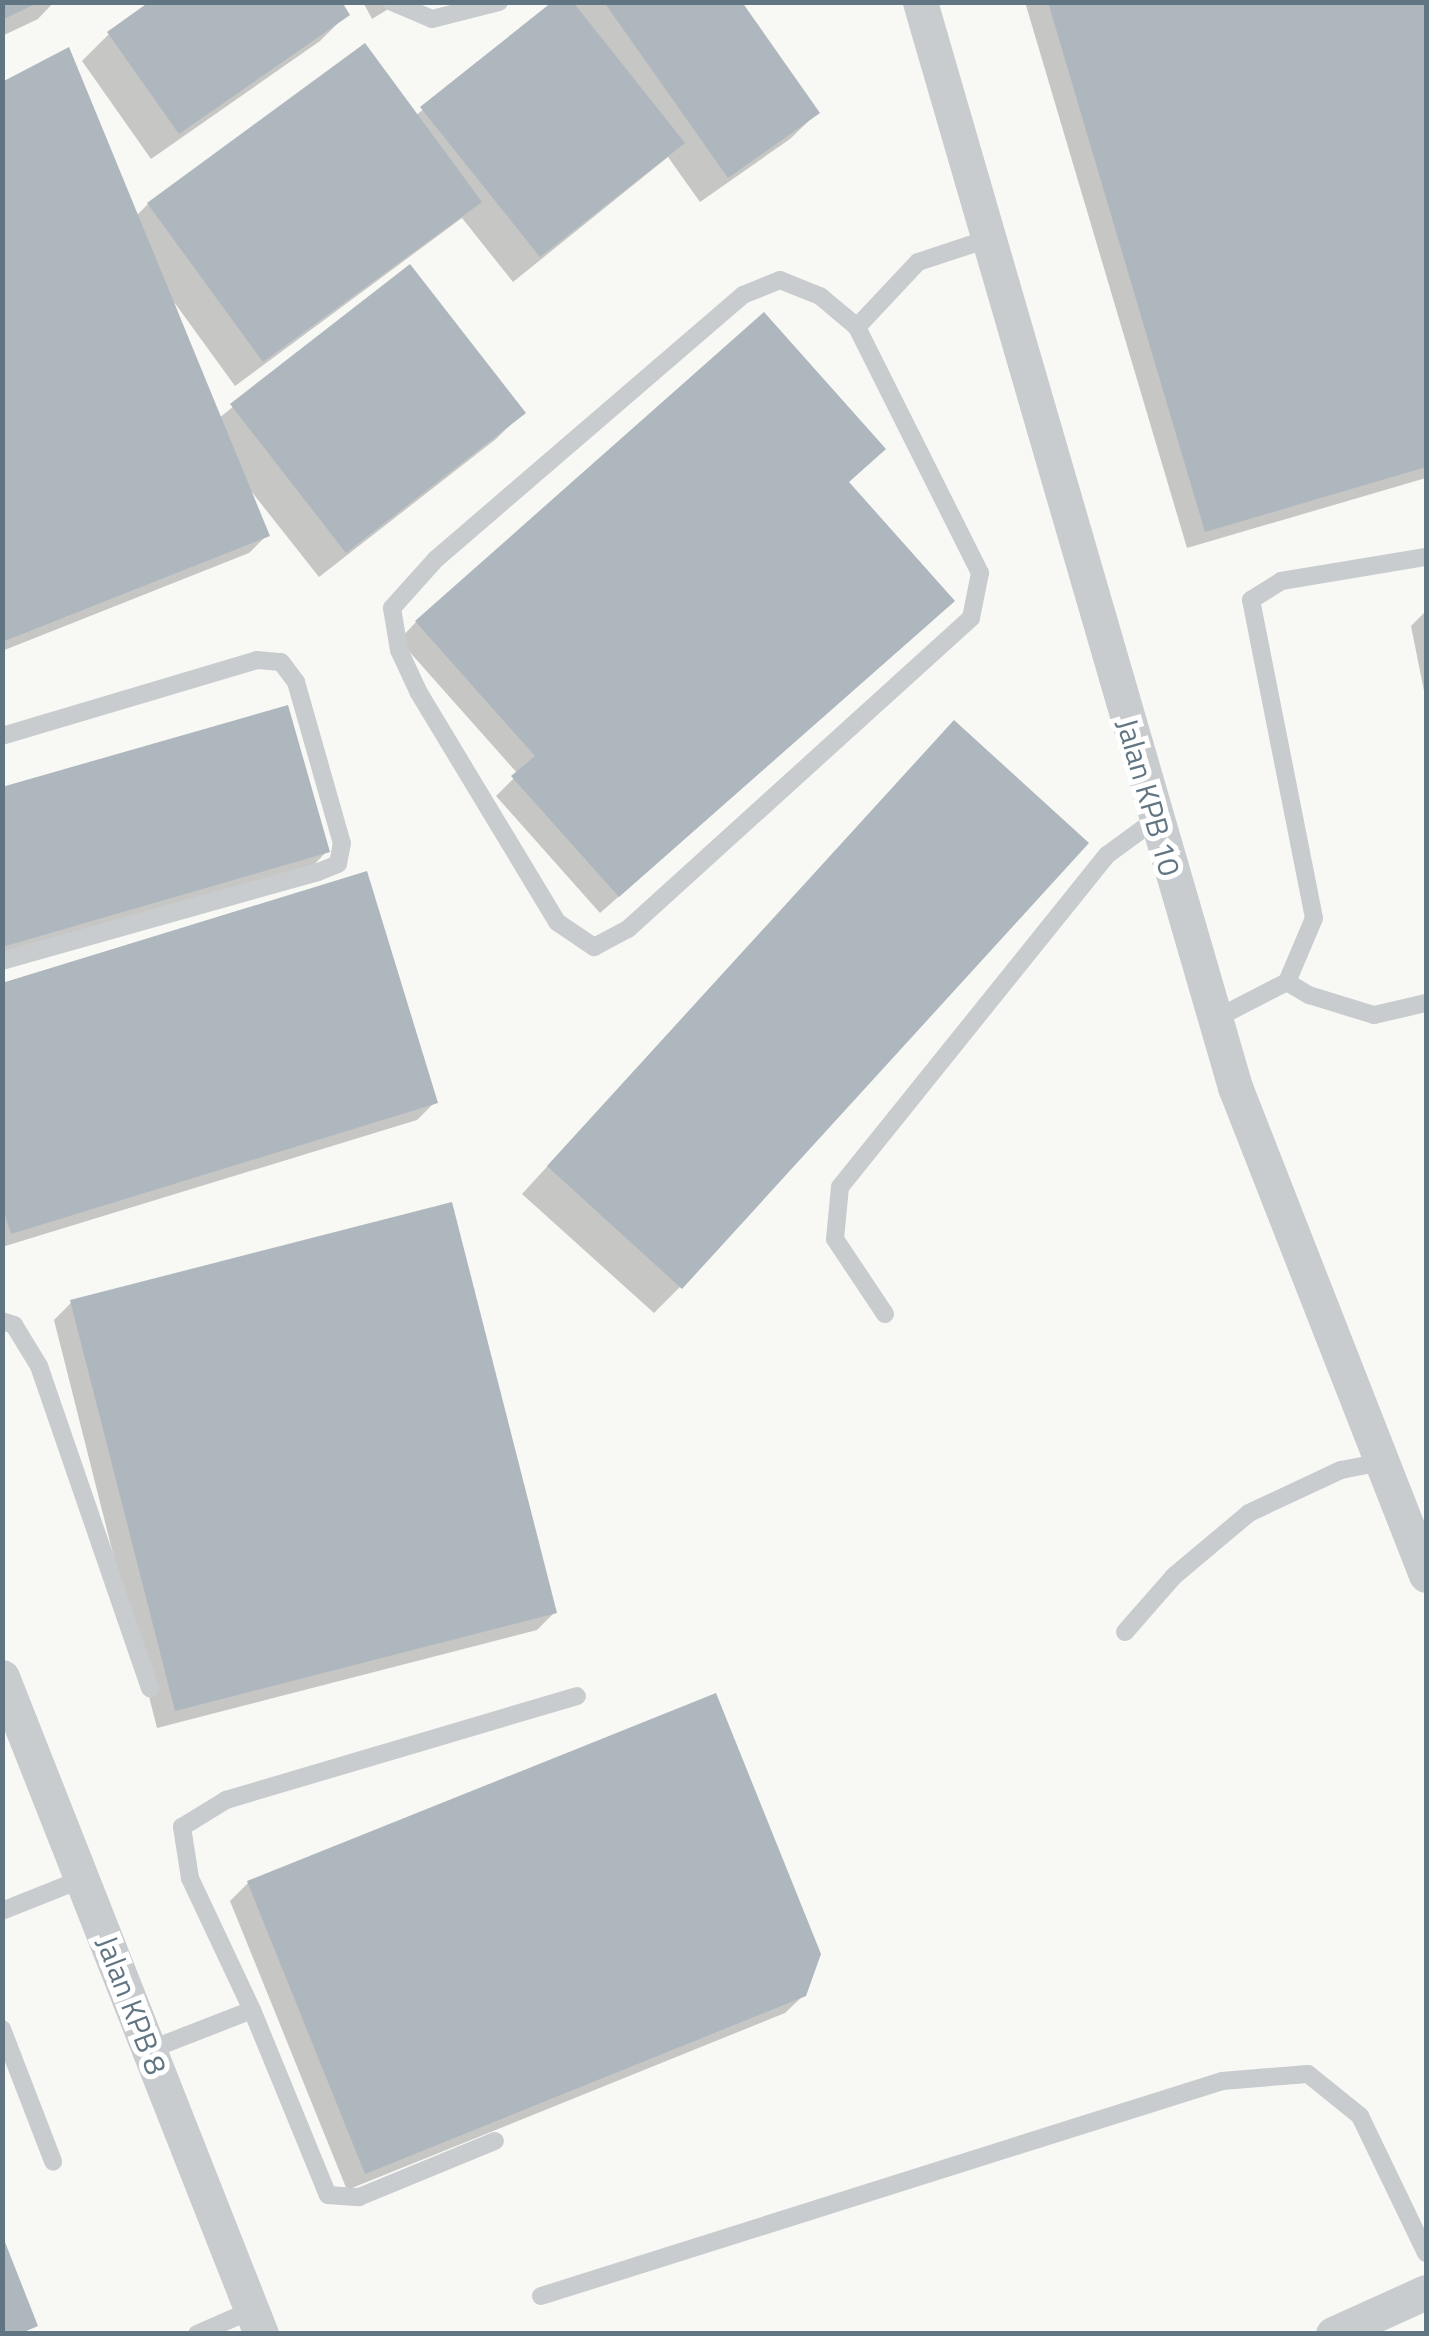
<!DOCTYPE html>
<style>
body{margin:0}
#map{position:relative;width:1429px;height:2336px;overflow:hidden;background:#f8f8f5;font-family:"Titillium Web",sans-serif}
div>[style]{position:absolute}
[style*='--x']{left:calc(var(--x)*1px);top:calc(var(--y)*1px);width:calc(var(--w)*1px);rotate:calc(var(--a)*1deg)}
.shadow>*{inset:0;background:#0003}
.building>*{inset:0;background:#aeb7bd}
.service>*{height:18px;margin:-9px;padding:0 9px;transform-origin:9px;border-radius:9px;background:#c8cccf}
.minor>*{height:35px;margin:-17.5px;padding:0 17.5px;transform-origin:17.5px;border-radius:17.5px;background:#c8cccf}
span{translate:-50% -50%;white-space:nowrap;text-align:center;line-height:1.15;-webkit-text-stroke:10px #fff;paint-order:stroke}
.street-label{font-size:30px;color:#617583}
.frame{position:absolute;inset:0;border:5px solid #617583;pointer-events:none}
</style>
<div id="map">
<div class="shadow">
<i style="clip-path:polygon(2px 2px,54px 2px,38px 19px,2px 36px)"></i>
<i style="clip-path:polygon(363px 2px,400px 2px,372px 19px)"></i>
<i style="clip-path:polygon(556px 2px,738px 2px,817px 113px,790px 139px,700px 202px,668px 157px,513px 282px,462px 218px,235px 386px,174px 302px,219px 418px,409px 267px,523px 412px,496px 439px,319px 577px,251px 491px,267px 535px,249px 553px,2px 651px,2px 85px,136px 216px,148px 204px,415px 116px)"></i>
<i style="clip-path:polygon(1025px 2px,1426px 2px,1426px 478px,1187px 548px)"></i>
<i style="clip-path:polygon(347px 14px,320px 41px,151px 159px,82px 61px,109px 34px)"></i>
<i style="clip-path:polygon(847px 483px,934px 619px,600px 913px,496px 796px,518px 774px,399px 640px,416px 622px)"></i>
<i style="clip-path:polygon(1426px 611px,1426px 701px,1411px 626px)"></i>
<i style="clip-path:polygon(928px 750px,680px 1287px,654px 1313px,522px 1194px)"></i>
<i style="clip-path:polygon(2px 790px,327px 851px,310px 869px,2px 958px)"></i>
<i style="clip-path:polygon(2px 985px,435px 1102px,417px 1120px,2px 1247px)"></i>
<i style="clip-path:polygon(72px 1302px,555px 1612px,537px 1630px,157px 1728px,54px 1320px)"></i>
<i style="clip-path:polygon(248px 1883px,804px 1995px,785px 2013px,347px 2190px,230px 1901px)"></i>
</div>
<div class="building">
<i style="clip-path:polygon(2px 2px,39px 2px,2px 20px)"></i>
<i style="clip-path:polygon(149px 2px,342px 2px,350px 15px,179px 134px,107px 32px)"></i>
<i style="clip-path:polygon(552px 2px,573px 2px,685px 143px,540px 257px,420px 107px)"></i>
<i style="clip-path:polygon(604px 2px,742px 2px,820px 113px,728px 178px)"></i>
<i style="clip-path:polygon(1048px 2px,1426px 2px,1426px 467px,1205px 532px)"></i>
<i style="clip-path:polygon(365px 43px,482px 202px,263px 362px,147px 203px)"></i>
<i style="clip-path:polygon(69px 47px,270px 536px,2px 642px,2px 82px)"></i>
<i style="clip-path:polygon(410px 264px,526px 413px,346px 553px,230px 404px)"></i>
<i style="clip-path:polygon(764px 312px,886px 449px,849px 482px,955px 601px,619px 897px,511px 776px,535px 756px,415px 621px)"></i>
<i style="clip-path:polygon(288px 705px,330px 852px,2px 947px,2px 787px)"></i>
<i style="clip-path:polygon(954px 720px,1089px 843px,682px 1289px,547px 1166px)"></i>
<i style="clip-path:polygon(367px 871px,438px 1103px,11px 1234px,2px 1205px,2px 983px)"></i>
<i style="clip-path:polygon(452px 1202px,557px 1613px,175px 1711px,70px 1300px)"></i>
<i style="clip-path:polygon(716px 1693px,821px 1954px,806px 1996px,365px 2174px,247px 1881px)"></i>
<i style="clip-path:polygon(3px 2237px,38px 2326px,19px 2334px,2px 2334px)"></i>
</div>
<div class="service">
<i style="--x:392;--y:2;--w:43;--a:23"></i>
<i style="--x:432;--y:19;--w:69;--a:-14.2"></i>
<i style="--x:857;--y:327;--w:48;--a:-140"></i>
<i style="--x:820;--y:296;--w:43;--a:-158.2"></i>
<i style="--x:780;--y:280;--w:40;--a:158"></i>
<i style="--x:743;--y:295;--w:405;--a:139.3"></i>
<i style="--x:436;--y:559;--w:66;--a:131.9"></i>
<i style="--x:392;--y:608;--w:43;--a:80.5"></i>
<i style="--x:399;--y:650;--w:47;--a:65.1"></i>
<i style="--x:419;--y:693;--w:267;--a:58.9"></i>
<i style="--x:557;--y:922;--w:45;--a:34"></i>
<i style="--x:594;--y:947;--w:38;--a:-28"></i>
<i style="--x:628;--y:929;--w:463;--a:-42.2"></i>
<i style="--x:971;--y:618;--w:46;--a:-78.7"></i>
<i style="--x:980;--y:573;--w:275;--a:-116.6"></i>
<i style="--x:857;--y:327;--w:89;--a:-46.8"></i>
<i style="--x:918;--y:262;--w:74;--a:-18.2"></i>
<i style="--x:2;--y:736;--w:266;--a:-16.6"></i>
<i style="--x:257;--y:660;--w:24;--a:5"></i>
<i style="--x:281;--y:662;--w:25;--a:53"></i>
<i style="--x:296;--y:682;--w:167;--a:74.1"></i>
<i style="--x:342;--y:843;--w:21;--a:101"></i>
<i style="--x:338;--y:864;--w:22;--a:158"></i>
<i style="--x:318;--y:872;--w:328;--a:164.3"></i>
<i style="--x:1287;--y:982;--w:26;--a:31"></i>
<i style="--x:1309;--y:995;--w:68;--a:17.1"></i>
<i style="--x:1374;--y:1015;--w:53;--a:-13"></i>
<i style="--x:1215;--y:1019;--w:81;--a:-27.2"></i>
<i style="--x:1287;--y:982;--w:69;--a:-67.1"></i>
<i style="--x:1314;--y:918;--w:324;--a:-101.2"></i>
<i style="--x:1251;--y:600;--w:36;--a:-32"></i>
<i style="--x:1281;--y:581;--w:147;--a:-9.4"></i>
<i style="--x:885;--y:1314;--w:90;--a:-123.7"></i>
<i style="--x:835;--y:1239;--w:52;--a:-84.5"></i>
<i style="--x:840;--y:1187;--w:426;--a:-51.2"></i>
<i style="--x:1107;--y:855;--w:61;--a:-36.3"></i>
<i style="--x:2;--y:1321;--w:13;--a:18"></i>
<i style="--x:14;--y:1325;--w:48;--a:58.6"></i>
<i style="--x:39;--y:1366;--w:341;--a:71"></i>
<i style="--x:1125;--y:1632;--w:74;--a:-48.8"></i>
<i style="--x:1174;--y:1576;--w:98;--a:-40"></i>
<i style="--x:1249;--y:1513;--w:102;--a:-25.1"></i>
<i style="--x:1341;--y:1470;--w:42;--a:-11"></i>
<i style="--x:2;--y:1911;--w:86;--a:-21.8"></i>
<i style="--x:252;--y:2010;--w:200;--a:67.7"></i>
<i style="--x:328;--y:2195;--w:31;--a:4"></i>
<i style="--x:359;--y:2197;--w:147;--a:-22.4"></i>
<i style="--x:2;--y:2029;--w:142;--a:68.9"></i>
<i style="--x:149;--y:2050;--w:110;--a:-21.2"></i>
<i style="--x:252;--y:2010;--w:146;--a:-115.2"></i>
<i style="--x:190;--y:1878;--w:52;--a:-98.9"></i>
<i style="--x:182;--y:1827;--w:52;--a:-31.5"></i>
<i style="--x:226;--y:1800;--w:366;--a:-16.5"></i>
<i style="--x:541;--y:2296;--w:714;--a:-17.52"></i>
<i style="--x:1222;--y:2081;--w:86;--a:-4.7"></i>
<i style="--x:1308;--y:2074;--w:67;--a:38.9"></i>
<i style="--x:1360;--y:2116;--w:152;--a:64.3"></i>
<i style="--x:197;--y:2334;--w:60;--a:-23.6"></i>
</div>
<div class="minor">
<i style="--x:920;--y:2;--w:1130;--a:73.81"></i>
<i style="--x:1235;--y:1087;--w:524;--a:68.62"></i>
<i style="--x:2;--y:1677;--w:706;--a:68.48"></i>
<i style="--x:1333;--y:2334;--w:102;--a:-24.3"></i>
</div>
<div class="street-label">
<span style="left:1149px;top:797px;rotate:74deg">Jalan KPB 10</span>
<span style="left:132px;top:2005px;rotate:69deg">Jalan KPB 8</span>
</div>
<div class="frame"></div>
</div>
